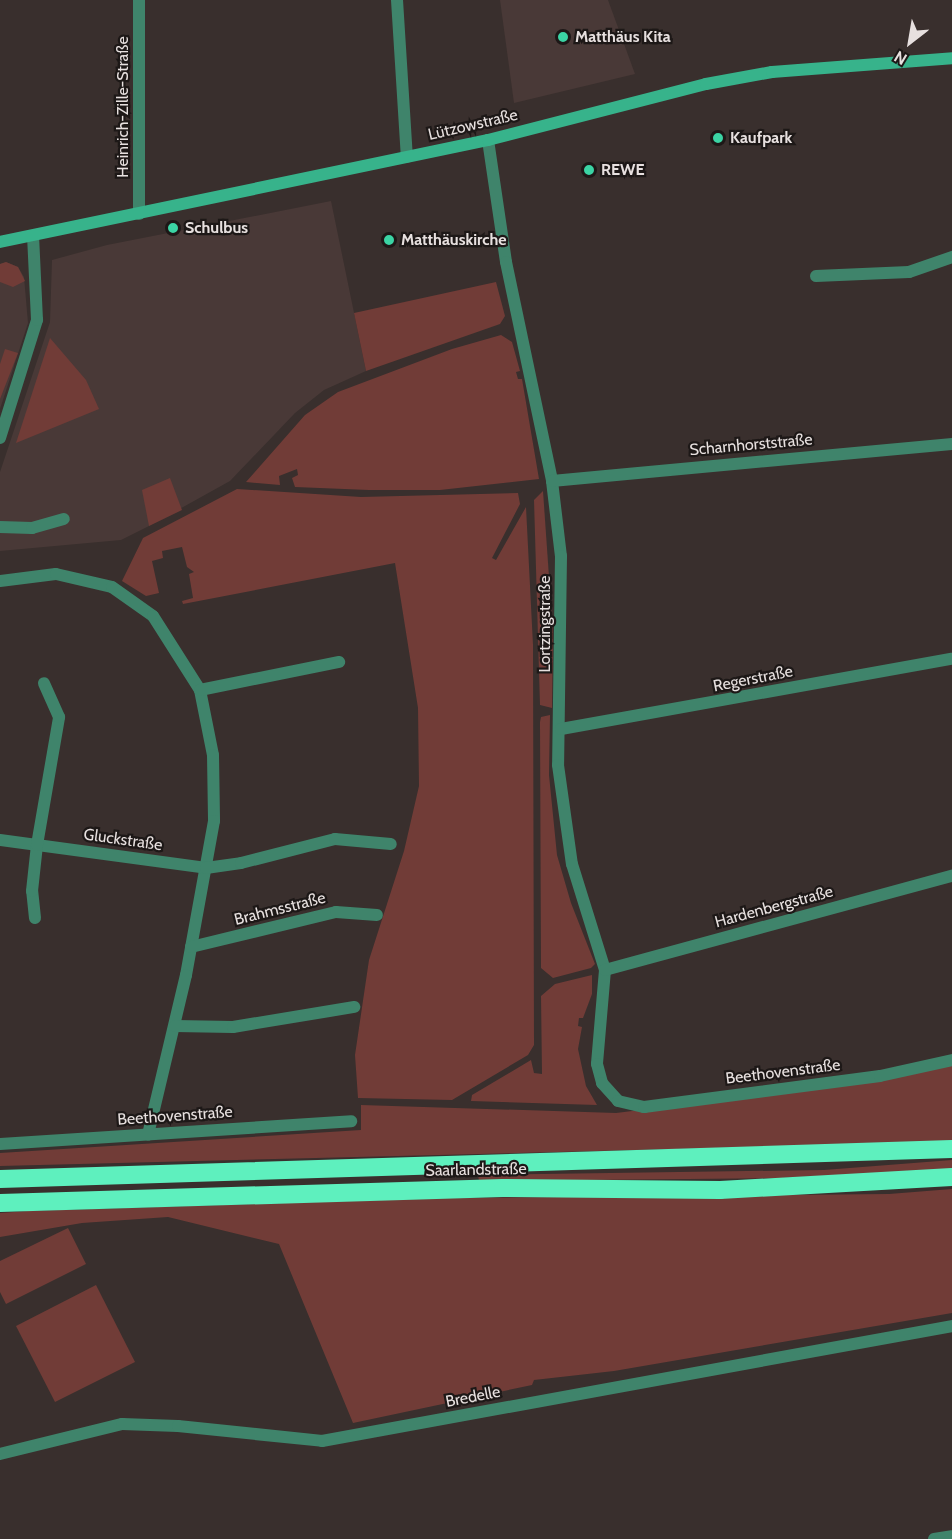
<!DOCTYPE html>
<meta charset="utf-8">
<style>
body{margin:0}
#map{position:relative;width:952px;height:1539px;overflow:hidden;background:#392f2d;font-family:Cabin,sans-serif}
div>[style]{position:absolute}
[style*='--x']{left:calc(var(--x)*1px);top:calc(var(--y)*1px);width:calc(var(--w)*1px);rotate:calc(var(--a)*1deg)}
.built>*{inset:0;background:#493937}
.green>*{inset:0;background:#713c37}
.street>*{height:12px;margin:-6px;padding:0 6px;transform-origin:6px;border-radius:6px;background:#3f846b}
.secondary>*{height:12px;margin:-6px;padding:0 6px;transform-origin:6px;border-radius:6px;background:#37b38b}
.highway>*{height:18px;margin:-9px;padding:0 9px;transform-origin:9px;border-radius:9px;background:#5ef0be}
.dots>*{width:16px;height:16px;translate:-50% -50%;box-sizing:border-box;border:3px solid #1d1817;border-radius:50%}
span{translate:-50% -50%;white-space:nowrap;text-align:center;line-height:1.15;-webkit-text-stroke:4.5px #1d1817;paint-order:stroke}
.poi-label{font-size:16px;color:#e7e0df;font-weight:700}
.left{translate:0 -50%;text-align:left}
.street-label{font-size:16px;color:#e7e0df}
.north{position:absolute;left:880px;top:12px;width:60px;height:60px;-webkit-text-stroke:4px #1d1817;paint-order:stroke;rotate:211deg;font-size:16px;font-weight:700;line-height:24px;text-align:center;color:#e7e0df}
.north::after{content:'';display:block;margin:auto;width:21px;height:27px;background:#e7e0df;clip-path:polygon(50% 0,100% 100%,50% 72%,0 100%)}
</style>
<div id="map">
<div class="built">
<i style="clip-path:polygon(500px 0,608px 0,635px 74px,514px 103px)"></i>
<i style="clip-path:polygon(331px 201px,366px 371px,324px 390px,295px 413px,230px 481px,149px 526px,121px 540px,0 551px,0 472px,50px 322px,52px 260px,107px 245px)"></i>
<i style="clip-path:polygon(6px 262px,18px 267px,24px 277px,28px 323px,0 409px,0 264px)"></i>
</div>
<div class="green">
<i style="clip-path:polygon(6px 262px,18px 267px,25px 281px,13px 287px,0 282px,0 264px)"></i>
<i style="clip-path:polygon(496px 282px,505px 316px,500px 324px,366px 371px,354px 313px)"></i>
<i style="clip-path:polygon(501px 335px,512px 342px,520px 371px,516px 372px,518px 379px,522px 379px,539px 479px,440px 490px,369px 490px,295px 487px,292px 478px,298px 475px,297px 469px,279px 476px,280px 485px,246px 482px,305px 415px,338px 392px,452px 349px)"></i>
<i style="clip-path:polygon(50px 338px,86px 380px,99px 409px,16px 443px)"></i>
<i style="clip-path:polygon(5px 349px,18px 353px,0 399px,0 364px)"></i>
<i style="clip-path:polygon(170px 478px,182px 510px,149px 526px,142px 490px)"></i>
<i style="clip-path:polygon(237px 489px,361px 497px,518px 493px,520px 504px,492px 558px,496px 560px,526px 507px,533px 645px,534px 1045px,528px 1055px,452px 1100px,358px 1098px,355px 1055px,369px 960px,404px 851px,419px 786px,418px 708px,395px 563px,183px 604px,182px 601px,193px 598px,189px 574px,194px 572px,187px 567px,182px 547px,162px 551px,163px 558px,152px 561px,159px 593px,146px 596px,122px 581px,143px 538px)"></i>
<i style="clip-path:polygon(543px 491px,553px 634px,552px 708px,540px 705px,534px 500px)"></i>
<i style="clip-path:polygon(550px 715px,549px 775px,557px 855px,571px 903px,595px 964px,591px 968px,553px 978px,541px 968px,540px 722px,541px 717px)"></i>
<i style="clip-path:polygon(592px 975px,592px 994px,583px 1018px,579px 1018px,578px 1026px,582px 1027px,578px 1049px,586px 1086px,597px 1105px,471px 1101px,472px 1095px,531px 1060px,534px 1073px,542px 1074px,541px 996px,555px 984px)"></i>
<i style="clip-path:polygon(952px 1065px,952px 1142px,0 1166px,0 1153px,361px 1130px,361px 1105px,616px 1113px,883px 1080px)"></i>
<i style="clip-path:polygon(952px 1160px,952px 1169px,782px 1178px,479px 1181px,478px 1175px,824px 1170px)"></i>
<i style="clip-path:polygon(952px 1189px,952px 1313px,614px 1371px,534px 1380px,532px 1385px,353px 1423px,279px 1244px,168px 1217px,82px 1223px,0 1237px,0 1213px,28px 1211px,446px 1198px,889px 1194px)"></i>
<i style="clip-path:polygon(68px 1228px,86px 1264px,6px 1304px,0 1292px,0 1261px)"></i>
<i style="clip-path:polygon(96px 1285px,135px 1362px,55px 1402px,16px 1326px)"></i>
</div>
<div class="street">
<i style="--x:139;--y:0;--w:214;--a:90"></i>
<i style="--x:397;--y:0;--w:157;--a:86.4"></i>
<i style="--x:488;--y:140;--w:123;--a:81.6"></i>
<i style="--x:506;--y:262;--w:224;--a:78.1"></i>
<i style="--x:552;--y:481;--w:76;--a:83.2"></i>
<i style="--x:561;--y:556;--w:209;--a:90.8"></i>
<i style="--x:558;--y:765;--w:100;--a:82"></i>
<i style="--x:572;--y:864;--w:111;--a:72.7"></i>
<i style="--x:605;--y:970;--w:94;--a:94.9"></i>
<i style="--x:597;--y:1064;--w:20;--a:75"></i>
<i style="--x:602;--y:1083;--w:24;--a:48"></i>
<i style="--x:618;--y:1101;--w:27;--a:13"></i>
<i style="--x:644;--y:1107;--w:238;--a:-7.5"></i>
<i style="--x:880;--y:1076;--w:74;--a:-12.5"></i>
<i style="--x:816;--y:276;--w:93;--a:-2.5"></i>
<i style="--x:909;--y:272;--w:46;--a:-19.2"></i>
<i style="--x:0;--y:438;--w:124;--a:-72.6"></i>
<i style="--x:37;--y:320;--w:84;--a:-92.7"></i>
<i style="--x:552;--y:481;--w:402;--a:-5.3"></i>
<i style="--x:0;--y:527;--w:32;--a:2"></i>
<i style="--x:32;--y:528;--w:33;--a:-16"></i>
<i style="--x:0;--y:581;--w:56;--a:-7.1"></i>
<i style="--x:56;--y:574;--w:57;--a:13.1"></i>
<i style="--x:112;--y:587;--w:50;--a:35.3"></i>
<i style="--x:153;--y:616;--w:88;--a:57.6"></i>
<i style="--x:200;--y:690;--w:66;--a:78.7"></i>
<i style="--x:213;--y:755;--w:66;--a:89.1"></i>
<i style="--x:214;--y:821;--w:157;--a:100.3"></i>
<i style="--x:186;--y:975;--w:164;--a:103.4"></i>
<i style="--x:200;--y:690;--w:142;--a:-11.4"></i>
<i style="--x:561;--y:729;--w:397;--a:-10.2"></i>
<i style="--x:0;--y:840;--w:208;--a:7.7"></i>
<i style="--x:206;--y:868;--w:35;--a:-8"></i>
<i style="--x:241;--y:863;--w:97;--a:-14.3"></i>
<i style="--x:335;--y:839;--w:56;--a:5.1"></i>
<i style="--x:35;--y:918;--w:27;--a:-96"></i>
<i style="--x:32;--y:891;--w:46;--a:-83.8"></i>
<i style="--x:37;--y:845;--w:130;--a:-80.2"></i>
<i style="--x:59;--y:717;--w:37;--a:-114"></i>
<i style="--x:191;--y:947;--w:149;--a:-13.6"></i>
<i style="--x:336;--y:912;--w:41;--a:4.2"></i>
<i style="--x:605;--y:970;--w:360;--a:-15.2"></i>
<i style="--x:175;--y:1026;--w:58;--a:1"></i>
<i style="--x:233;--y:1027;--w:123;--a:-9.4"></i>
<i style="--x:0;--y:1144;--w:352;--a:-3.7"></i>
<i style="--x:0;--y:1454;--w:126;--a:-13.8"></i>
<i style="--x:122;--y:1424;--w:56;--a:2"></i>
<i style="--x:178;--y:1426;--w:145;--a:5.9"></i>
<i style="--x:322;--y:1441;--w:640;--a:-10.34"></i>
<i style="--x:934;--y:1539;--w:18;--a:-9"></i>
</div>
<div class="secondary">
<i style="--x:0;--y:242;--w:499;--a:-11.8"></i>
<i style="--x:488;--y:140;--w:225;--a:-14.4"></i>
<i style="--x:706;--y:84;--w:67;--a:-10.3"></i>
<i style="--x:772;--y:72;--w:181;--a:-4.4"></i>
</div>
<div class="highway">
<i style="--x:0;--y:1179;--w:952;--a:-1.8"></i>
<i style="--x:0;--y:1203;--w:503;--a:-1.71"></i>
<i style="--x:503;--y:1188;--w:217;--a:0.5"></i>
<i style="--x:720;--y:1190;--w:232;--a:-3.2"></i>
</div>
<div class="dots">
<i style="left:563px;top:37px;background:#3bd4a4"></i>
<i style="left:718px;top:138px;background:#3bd4a4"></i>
<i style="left:589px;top:170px;background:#3bd4a4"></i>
<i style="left:173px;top:228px;background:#3bd4a4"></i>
<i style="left:389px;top:240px;background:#3bd4a4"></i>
</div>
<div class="poi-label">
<span class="left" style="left:575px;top:37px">Matthäus Kita</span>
<span class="left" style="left:730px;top:138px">Kaufpark</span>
<span class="left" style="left:601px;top:170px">REWE</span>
<span class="left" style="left:185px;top:228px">Schulbus</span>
<span class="left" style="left:401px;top:240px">Matthäuskirche</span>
</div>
<div class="street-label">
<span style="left:123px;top:107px;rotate:-90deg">Heinrich-Zille-Straße</span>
<span style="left:473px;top:125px;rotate:-13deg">Lützowstraße</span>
<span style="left:751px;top:445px;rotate:-5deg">Scharnhorststraße</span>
<span style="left:545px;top:624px;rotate:-90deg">Lortzingstraße</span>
<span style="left:753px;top:679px;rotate:-11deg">Regerstraße</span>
<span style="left:123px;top:840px;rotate:8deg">Gluckstraße</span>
<span style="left:774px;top:907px;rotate:-15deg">Hardenbergstraße</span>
<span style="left:280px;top:909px;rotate:-14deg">Brahmsstraße</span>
<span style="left:783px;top:1072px;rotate:-7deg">Beethovenstraße</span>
<span style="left:175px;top:1116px;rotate:-4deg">Beethovenstraße</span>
<span style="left:476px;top:1170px;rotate:-1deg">Saarlandstraße</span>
<span style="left:473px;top:1397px;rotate:-11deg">Bredelle</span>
</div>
<div class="north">N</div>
</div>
